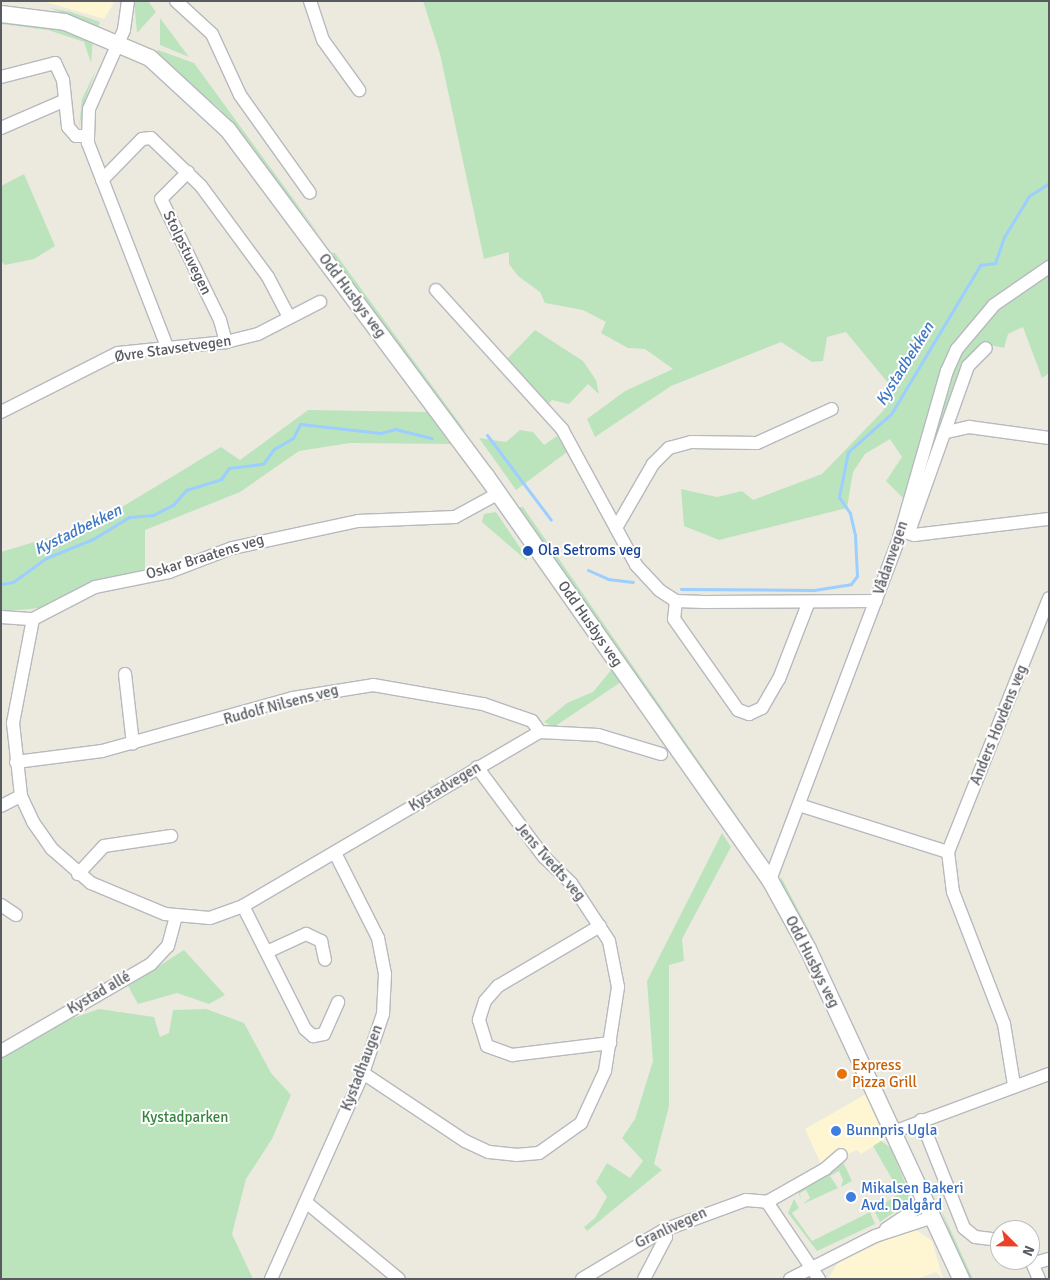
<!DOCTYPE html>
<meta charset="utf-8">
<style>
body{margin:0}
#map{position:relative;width:1050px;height:1280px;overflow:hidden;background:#eceadf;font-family:Signika,sans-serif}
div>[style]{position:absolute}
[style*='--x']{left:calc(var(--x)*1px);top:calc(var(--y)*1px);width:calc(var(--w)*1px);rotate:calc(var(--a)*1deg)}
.commercial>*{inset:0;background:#fef6d2}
.green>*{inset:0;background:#bbe4bd}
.stream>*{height:3px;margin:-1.5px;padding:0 1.5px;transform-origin:1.5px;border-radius:1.5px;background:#9cceff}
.roads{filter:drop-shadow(1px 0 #b7b9be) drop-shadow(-1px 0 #b7b9be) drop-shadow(0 1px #b7b9be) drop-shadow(0 -1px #b7b9be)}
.minor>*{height:12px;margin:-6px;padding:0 6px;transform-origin:6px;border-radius:6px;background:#fff}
.tertiary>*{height:16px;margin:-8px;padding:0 8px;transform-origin:8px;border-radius:8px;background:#fff}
.dots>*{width:14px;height:14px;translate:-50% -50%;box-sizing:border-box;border:2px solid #fff;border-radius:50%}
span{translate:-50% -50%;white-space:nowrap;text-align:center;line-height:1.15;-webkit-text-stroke:4px #fff;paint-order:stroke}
.street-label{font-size:15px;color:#585b60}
.transit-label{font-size:15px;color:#164399}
.left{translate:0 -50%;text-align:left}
.food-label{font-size:15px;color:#c56008}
.park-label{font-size:15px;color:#34843c}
.shop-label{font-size:15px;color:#366cbe}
.water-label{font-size:16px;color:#3f77c2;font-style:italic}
.frame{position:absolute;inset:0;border:2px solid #585b60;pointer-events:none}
.north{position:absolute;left:990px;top:1220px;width:50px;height:50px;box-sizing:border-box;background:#fff;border:1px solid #bcbdbf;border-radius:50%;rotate:113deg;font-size:14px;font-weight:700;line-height:20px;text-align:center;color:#585b60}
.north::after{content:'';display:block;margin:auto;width:18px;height:22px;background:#e94228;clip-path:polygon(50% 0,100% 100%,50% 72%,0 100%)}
</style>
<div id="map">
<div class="commercial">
<i style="clip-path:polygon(42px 1px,115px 1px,104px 19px)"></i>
<i style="clip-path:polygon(866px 1094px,887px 1138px,861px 1154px,857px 1150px,822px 1166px,805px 1129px)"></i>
<i style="clip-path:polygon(913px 1228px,932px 1241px,943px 1279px,936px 1272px,917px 1279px,828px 1279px,839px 1261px)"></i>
</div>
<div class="green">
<i style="clip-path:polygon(134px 1px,148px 1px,156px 12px,137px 33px)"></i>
<i style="clip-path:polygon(423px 1px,1049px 1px,1049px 373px,1042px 378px,1023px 327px,1008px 334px,1004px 348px,990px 345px,968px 358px,915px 510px,886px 481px,902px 457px,890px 439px,865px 454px,853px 472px,847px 508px,719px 540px,684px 526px,681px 489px,717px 497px,742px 491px,753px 500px,822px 474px,883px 411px,893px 389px,846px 332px,827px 337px,823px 361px,812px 362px,781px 342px,671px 386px,595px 437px,587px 419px,625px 391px,673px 369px,645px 349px,628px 348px,601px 333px,606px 322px,583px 310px,545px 303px,540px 292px,518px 276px,509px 264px,509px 252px,484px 259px,440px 54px)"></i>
<i style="clip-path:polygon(50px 8px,71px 12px,100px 22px,98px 27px)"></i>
<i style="clip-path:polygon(160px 18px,189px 57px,160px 45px)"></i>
<i style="clip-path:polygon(1px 19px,59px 26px,93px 39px,91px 63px,84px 42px,48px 30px,1px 24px)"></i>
<i style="clip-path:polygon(158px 50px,194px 63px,324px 241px,220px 109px,155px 55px)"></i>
<i style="clip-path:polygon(96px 70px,84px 103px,79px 128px,82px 99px)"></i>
<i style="clip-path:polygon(24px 174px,55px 246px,34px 259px,5px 265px,1px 261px,1px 186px)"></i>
<i style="clip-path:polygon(328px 252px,335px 253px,466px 432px,455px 422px)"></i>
<i style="clip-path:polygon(535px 330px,583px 361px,596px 380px,599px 394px,588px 384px,569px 404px,552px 400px,548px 404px,506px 360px)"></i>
<i style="clip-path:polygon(308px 410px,427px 412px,451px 444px,350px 443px,299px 451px,240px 492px,145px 530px,145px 571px,92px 582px,39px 608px,1px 612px,1px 552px,94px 524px,221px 447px,240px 460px)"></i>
<i style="clip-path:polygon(520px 430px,533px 432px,544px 445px,557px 436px,567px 452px,516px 490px,479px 438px,506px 442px)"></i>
<i style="clip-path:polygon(519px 507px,523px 507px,763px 854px,533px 532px)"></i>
<i style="clip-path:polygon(496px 512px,527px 558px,527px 561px,482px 522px,484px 514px)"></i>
<i style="clip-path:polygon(612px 669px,621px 682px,554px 727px,544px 722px,567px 703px,593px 692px)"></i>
<i style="clip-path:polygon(722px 833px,731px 847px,682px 939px,684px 961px,669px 965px,669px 1106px,654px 1164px,662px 1170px,587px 1231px,584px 1227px,595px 1218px,607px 1197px,596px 1182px,607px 1163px,630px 1178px,643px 1161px,622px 1138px,635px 1119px,653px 1061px,647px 981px)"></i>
<i style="clip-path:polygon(781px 877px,814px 940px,814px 941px,780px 883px)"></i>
<i style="clip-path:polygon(184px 950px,225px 995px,209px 1004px,177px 993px,138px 1004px,128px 986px)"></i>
<i style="clip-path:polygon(99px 1009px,154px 1017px,160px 1037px,169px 1033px,173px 1010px,206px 1009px,244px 1023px,271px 1073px,291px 1095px,272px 1139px,246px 1179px,232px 1234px,253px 1279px,1px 1279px,1px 1057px,59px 1023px)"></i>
<i style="clip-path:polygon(881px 1141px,891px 1148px,910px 1195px,906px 1204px,880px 1222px,874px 1210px,900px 1193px,873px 1146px)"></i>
<i style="clip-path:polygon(843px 1162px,852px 1181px,841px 1187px,843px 1180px,839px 1171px,830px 1176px,838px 1188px,803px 1204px,810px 1198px,806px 1190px,800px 1193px,801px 1200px,798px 1191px)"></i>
<i style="clip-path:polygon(794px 1199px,799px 1208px,792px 1213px,812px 1241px,870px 1212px,875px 1224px,817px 1251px,788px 1213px)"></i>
<i style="clip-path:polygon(940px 1207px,973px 1279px,967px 1279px)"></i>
</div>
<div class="stream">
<i style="--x:487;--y:435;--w:106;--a:53"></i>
<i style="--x:588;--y:570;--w:22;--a:24"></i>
<i style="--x:608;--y:579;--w:25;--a:7"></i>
<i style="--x:1;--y:584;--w:12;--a:-9"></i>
<i style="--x:13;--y:582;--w:41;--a:-36"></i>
<i style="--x:46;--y:558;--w:51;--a:-22"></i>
<i style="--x:93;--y:539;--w:42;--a:-31.4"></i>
<i style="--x:129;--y:517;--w:24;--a:-5"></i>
<i style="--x:153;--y:515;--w:22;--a:-27"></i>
<i style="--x:173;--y:505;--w:20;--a:-49"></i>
<i style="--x:186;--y:490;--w:37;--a:-17"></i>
<i style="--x:221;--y:479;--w:14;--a:-54"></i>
<i style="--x:229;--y:468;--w:34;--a:-7"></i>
<i style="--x:263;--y:464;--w:19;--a:-54"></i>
<i style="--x:274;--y:449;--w:22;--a:-30"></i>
<i style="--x:293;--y:438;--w:16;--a:-63"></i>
<i style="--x:300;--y:424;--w:81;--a:6.3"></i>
<i style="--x:381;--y:433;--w:15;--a:-16"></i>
<i style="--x:395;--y:429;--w:38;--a:14"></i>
<i style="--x:681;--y:589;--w:133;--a:0.4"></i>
<i style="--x:814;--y:590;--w:37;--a:-9"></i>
<i style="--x:851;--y:584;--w:10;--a:-53"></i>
<i style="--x:857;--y:576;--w:41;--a:-92.8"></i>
<i style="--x:855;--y:535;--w:23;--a:-103"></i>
<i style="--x:850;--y:513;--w:19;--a:-125"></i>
<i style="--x:839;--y:497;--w:46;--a:-78.7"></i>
<i style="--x:848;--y:452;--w:57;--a:-41.5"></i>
<i style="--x:891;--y:414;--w:174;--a:-59.1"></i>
<i style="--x:980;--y:265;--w:15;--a:-8"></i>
<i style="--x:995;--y:263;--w:28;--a:-71"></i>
<i style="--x:1004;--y:237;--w:48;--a:-58.6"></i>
<i style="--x:1029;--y:196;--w:24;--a:-33"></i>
</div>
<div class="roads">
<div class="minor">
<i style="--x:128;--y:1;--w:29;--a:98"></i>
<i style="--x:124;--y:30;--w:86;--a:113.9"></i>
<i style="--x:89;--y:109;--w:34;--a:92"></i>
<i style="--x:88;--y:143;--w:219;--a:68.8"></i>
<i style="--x:176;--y:1;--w:49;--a:42.5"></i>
<i style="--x:212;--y:34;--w:67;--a:65.3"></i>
<i style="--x:240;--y:95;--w:120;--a:54.5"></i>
<i style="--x:310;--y:1;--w:41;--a:71.6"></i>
<i style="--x:323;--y:40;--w:62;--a:54.2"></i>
<i style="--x:1;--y:77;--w:56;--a:-14.5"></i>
<i style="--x:55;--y:63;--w:19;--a:65"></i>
<i style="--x:63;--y:80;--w:47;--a:83.9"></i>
<i style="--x:68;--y:127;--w:12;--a:48"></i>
<i style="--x:76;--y:136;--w:12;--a:0"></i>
<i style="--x:1;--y:128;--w:68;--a:-23.5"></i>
<i style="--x:188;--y:172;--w:38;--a:135"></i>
<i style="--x:161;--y:199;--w:135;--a:64"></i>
<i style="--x:220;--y:320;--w:23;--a:75"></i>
<i style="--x:102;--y:180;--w:57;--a:-45.7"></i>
<i style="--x:142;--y:139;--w:9;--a:-6"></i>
<i style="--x:151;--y:138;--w:69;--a:43.8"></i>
<i style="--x:201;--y:186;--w:113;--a:53.6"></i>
<i style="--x:268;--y:277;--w:45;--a:62.3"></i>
<i style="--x:436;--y:290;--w:188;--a:47.8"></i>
<i style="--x:562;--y:429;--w:155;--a:61.4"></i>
<i style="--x:636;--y:565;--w:34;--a:47"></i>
<i style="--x:659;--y:590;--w:20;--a:33"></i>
<i style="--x:676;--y:601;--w:28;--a:2"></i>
<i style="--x:704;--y:602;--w:172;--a:-0.3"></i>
<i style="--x:1;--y:412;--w:131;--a:-26.8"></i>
<i style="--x:118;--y:353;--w:109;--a:-5.8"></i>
<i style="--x:226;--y:342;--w:33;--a:-14"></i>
<i style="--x:258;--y:334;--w:70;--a:-27.3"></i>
<i style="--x:947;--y:432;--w:23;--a:-13"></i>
<i style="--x:969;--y:427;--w:81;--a:7.8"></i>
<i style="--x:499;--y:493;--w:50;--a:151.4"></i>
<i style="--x:455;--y:517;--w:97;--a:177.6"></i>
<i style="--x:358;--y:521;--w:129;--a:167.9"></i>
<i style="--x:232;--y:548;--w:67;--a:159.1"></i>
<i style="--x:169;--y:572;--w:76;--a:168.5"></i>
<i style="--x:95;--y:587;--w:70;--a:152.7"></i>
<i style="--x:33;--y:619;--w:106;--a:100.9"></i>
<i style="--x:13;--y:723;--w:73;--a:83.7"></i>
<i style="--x:21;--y:796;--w:29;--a:65"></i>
<i style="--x:33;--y:822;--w:33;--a:55"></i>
<i style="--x:52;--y:849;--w:52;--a:41.1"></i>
<i style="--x:91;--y:883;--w:80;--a:22.7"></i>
<i style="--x:165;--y:914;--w:45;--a:5.1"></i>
<i style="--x:210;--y:918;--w:35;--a:-20"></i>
<i style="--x:243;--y:906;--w:344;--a:-30.4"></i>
<i style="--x:540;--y:732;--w:58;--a:3"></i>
<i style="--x:598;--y:735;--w:66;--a:16.8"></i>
<i style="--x:616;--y:528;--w:74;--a:-60"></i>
<i style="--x:653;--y:464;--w:23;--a:-45"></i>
<i style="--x:669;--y:448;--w:23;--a:-15"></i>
<i style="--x:691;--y:442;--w:66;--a:0.9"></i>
<i style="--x:757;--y:443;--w:82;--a:-24.4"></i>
<i style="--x:910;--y:529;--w:173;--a:-70.4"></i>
<i style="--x:968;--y:366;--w:25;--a:-45"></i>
<i style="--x:901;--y:531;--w:14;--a:17"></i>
<i style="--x:914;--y:535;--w:136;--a:-6.8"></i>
<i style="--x:676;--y:601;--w:18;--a:96"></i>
<i style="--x:674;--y:619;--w:111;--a:54.9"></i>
<i style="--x:738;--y:710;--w:12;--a:20"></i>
<i style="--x:749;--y:714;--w:14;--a:-25"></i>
<i style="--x:762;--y:708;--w:34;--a:-60"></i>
<i style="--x:779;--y:679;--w:80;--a:-68.9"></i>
<i style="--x:1;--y:617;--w:32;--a:4"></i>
<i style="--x:125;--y:674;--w:70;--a:83.5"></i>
<i style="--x:16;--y:762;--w:87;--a:-7.3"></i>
<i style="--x:102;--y:751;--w:198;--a:-15.5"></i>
<i style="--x:293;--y:698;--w:81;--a:-9.2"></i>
<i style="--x:373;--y:685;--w:112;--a:9.8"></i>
<i style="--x:483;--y:704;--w:52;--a:19.1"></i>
<i style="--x:532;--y:721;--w:14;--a:54"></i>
<i style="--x:799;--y:805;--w:156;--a:17.5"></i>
<i style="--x:1;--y:806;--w:22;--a:-27"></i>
<i style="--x:78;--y:874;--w:38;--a:-47"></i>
<i style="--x:104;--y:846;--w:68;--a:-8.5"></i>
<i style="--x:770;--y:880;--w:366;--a:-69.3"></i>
<i style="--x:899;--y:538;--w:174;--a:-74"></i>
<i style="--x:947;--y:371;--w:24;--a:-66"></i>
<i style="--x:957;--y:349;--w:57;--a:-49.9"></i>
<i style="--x:994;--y:305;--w:67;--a:-34.6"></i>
<i style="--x:1;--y:905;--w:18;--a:34"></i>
<i style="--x:243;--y:906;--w:138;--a:63.2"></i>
<i style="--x:305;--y:1029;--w:11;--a:41"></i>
<i style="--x:313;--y:1036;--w:11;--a:-10"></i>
<i style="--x:324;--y:1034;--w:35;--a:-66"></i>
<i style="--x:600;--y:926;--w:118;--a:149.5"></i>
<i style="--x:498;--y:986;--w:20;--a:131"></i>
<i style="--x:485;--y:1001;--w:20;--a:108"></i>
<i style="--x:479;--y:1020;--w:27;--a:73"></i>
<i style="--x:487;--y:1046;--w:27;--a:20"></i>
<i style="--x:512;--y:1055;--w:99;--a:-7"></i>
<i style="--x:269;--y:951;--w:41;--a:-24.7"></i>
<i style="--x:306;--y:934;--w:17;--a:25"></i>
<i style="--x:321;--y:941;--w:19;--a:78"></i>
<i style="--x:1;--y:1051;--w:173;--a:-30.1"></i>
<i style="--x:151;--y:964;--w:25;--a:-47"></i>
<i style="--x:168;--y:946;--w:30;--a:-75"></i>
<i style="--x:363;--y:1073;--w:123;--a:33.7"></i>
<i style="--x:465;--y:1141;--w:26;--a:25"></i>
<i style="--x:489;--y:1152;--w:27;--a:6"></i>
<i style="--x:516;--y:1155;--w:23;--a:-5"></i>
<i style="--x:539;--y:1153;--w:52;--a:-35.5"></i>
<i style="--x:581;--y:1123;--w:57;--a:-65.2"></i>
<i style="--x:605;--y:1071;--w:85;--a:-81.2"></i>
<i style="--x:618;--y:987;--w:47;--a:-101.1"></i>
<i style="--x:609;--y:941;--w:69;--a:-123.2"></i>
<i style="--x:571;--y:883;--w:37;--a:-136"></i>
<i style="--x:544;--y:857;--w:112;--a:-126.7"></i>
<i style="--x:1014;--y:1085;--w:62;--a:-99.3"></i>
<i style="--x:1004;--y:1024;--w:142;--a:-111.1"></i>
<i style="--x:953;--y:892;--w:40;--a:-97.1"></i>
<i style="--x:948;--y:852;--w:273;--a:-68.3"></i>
<i style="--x:921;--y:1120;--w:116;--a:68.3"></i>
<i style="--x:964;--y:1228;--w:14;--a:39"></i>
<i style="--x:975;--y:1237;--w:25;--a:7"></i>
<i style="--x:893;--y:1132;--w:166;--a:-20.4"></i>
<i style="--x:767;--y:1202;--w:67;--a:-29.6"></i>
<i style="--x:825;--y:1169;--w:21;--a:-41"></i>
<i style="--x:307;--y:1203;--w:119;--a:39.6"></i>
<i style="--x:886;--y:1229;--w:48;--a:-34"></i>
<i style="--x:1030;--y:1258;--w:23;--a:67"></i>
<i style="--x:1035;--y:1263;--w:15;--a:-16"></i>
<i style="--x:271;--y:1279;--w:226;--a:-65.9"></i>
<i style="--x:363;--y:1073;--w:62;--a:-71.3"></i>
<i style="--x:383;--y:1014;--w:40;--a:-87.1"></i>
<i style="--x:385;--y:974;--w:37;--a:-101"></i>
<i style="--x:378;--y:938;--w:95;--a:-116.8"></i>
<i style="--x:582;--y:1279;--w:96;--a:-30.9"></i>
<i style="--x:664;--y:1230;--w:87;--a:-20.1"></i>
<i style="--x:746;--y:1200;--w:21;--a:5"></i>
<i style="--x:767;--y:1202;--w:93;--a:56"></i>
<i style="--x:644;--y:1279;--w:47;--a:-62.4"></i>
<i style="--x:666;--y:1237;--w:7;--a:-106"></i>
<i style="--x:790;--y:1279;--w:95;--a:-26.8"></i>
<i style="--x:875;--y:1236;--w:61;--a:-18.1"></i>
</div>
<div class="tertiary">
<i style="--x:1;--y:14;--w:64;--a:7.1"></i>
<i style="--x:65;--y:22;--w:92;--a:23"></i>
<i style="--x:150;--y:58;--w:106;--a:42.7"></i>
<i style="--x:228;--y:130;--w:432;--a:53.3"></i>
<i style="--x:486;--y:476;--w:494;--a:54.9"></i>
<i style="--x:770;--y:880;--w:79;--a:61.2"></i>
<i style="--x:808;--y:949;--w:364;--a:65.1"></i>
</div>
</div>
<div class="dots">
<i style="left:528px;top:551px;background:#1a4fb4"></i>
<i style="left:842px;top:1074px;background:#e8710a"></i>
<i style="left:836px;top:1131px;background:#3f7fe0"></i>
<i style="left:851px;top:1197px;background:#3f7fe0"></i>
</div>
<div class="street-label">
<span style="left:187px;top:253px;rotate:64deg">Stolpstuvegen</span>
<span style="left:352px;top:296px;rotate:53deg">Odd Husbys veg</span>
<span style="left:173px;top:349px;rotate:-8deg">Øvre Stavsetvegen</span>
<span style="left:205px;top:557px;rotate:-17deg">Oskar Braatens veg</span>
<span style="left:891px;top:558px;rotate:-71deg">Vådanvegen</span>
<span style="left:590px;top:624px;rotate:55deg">Odd Husbys veg</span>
<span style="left:281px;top:705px;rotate:-15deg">Rudolf Nilsens veg</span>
<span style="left:999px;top:725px;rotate:-68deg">Anders Hovdens veg</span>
<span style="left:445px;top:787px;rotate:-31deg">Kystadvegen</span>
<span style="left:550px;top:862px;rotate:49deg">Jens Tvedts veg</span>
<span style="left:812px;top:962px;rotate:63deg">Odd Husbys veg</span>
<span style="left:99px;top:993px;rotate:-30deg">Kystad allé</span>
<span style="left:362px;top:1068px;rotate:-69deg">Kystadhaugen</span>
<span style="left:671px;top:1228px;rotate:-25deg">Granlivegen</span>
</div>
<div class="transit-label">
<span class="left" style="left:538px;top:551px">Ola Setroms veg</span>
</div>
<div class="food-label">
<span class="left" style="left:852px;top:1074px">Express<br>Pizza Grill</span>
</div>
<div class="park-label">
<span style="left:185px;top:1118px">Kystadparken</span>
</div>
<div class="shop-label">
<span class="left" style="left:846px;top:1131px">Bunnpris Ugla</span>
<span class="left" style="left:861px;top:1197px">Mikalsen Bakeri<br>Avd. Dalgård</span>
</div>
<div class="water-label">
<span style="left:905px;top:364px;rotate:-58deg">Kystadbekken</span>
<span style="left:78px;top:530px;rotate:-26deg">Kystadbekken</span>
</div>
<div class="frame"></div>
<div class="north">N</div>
</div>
